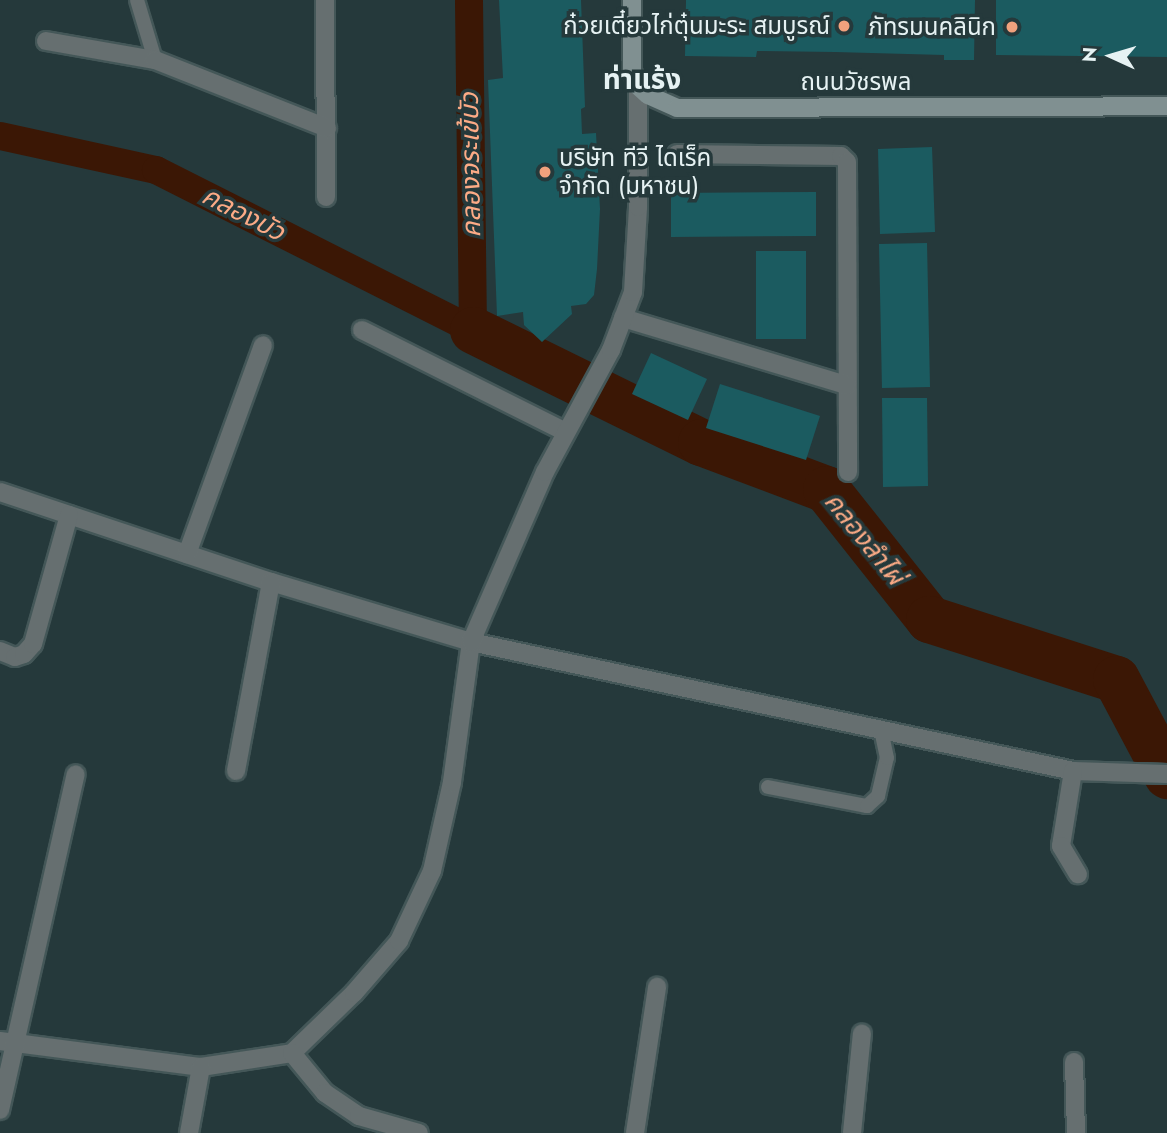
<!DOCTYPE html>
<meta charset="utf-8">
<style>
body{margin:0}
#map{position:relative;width:1167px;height:1133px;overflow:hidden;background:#25393b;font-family:Jost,"Noto Sans Thai",sans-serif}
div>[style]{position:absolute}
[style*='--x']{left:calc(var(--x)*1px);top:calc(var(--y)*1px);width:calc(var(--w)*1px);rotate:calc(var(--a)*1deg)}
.canal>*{height:28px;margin:-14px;padding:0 14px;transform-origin:14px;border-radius:14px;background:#3b1705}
.river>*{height:47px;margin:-23.5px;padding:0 23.5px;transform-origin:23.5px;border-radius:23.5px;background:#3b1705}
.building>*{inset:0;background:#1b5b60}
.roads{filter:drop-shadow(2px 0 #445758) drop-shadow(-2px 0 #445758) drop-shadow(0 2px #445758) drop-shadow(0 -2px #445758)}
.service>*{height:14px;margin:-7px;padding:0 7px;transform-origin:7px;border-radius:7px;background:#666f70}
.minor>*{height:18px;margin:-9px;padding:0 9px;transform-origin:9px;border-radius:9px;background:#666f70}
.secondary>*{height:18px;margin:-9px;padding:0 9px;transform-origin:9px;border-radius:9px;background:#809091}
.dots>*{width:19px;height:19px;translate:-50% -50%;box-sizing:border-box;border:4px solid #25393b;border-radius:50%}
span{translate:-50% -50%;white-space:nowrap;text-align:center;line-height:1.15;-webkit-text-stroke:7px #25393b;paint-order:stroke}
.poi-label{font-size:24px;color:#e6f2f3}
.right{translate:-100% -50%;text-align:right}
.left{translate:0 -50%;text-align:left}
.street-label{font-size:24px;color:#e6f2f3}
.water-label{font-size:26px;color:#fcab86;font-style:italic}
.quarter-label{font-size:28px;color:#e6f2f3;font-weight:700}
.north{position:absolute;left:1076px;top:21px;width:70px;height:70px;-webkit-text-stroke:5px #25393b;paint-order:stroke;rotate:274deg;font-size:19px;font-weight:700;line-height:28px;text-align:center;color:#e6f2f3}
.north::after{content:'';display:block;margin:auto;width:24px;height:32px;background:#e6f2f3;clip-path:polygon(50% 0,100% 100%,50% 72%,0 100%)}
</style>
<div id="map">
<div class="canal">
<i style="--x:0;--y:136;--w:160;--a:12.3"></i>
<i style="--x:156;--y:170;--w:355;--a:26.8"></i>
<i style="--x:473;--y:330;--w:330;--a:-90.7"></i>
</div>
<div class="river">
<i style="--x:473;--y:330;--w:254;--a:26.2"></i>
<i style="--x:701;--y:442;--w:134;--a:20.6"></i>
<i style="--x:826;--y:489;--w:166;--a:51.6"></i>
<i style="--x:929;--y:619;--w:196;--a:17.8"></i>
<i style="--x:1116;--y:679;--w:109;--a:62"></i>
</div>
<div class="building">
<i style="clip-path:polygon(499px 0,581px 0,585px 107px,581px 109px,582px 134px,596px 133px,600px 209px,597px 269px,594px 295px,586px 304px,571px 306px,572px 314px,542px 342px,524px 325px,523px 312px,497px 316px,488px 80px,503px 78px)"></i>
<i style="clip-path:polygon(686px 0,975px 0,974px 60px,944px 60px,944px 55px,835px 52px,757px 51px,756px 57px,685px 56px)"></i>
<i style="clip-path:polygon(996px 0,1167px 0,1167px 57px,996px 55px)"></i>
<i style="clip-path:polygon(932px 147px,935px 232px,880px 234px,878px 149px)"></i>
<i style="clip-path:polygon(816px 192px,816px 236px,671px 237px,671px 193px)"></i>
<i style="clip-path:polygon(927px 243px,930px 387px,882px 388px,879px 244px)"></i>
<i style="clip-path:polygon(756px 251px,806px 251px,806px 339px,756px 339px)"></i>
<i style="clip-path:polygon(651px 353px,707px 379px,688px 420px,632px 394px)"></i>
<i style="clip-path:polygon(720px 384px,820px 416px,806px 460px,706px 428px)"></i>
<i style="clip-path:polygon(882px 398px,927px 398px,928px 486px,883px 487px)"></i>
</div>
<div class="roads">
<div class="service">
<i style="--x:137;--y:0;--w:63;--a:73.3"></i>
<i style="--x:768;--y:787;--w:101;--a:10.9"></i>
<i style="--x:867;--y:806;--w:15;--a:-42"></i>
<i style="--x:878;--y:796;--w:39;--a:-77"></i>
<i style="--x:887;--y:758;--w:29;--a:-102"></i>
</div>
<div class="minor">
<i style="--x:325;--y:0;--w:197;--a:89.7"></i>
<i style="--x:46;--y:41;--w:111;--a:9.9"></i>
<i style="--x:155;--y:60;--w:185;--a:21.6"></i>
<i style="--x:677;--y:154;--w:164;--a:0.7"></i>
<i style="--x:841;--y:156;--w:8;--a:45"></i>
<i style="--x:847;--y:162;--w:310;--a:89.8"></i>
<i style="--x:623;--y:318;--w:233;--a:16.7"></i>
<i style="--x:362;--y:330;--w:228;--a:26.6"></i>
<i style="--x:0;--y:492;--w:286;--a:18.4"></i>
<i style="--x:271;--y:582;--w:209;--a:16.7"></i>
<i style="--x:471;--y:642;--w:616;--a:12.09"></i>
<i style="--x:1073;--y:771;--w:94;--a:1.8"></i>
<i style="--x:187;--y:554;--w:222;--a:-70"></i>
<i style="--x:0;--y:651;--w:16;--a:22"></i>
<i style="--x:15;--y:657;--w:9;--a:-18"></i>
<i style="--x:24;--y:654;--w:13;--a:-48"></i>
<i style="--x:33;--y:644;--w:134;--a:-74.4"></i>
<i style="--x:236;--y:771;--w:192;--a:-79.5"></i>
<i style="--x:1073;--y:771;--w:76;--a:99.1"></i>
<i style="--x:1061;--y:846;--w:33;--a:59"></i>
<i style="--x:0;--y:1041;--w:203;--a:7.4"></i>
<i style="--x:201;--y:1067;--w:92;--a:-8.7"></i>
<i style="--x:292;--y:1053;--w:86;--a:-44.1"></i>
<i style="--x:354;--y:993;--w:69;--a:-49.1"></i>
<i style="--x:399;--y:941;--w:77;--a:-64.8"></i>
<i style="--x:432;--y:871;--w:91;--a:-77.3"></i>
<i style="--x:452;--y:782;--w:141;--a:-82.3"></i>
<i style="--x:471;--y:642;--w:185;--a:-66.5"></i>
<i style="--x:545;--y:472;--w:139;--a:-61.6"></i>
<i style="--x:611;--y:350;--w:62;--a:-69.2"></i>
<i style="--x:633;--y:292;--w:85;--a:-86.6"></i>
<i style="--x:638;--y:207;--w:121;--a:-90"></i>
<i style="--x:292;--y:1053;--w:52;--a:50.5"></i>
<i style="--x:325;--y:1093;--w:41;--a:34.1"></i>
<i style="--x:359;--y:1116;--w:62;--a:15.8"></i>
<i style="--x:1074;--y:1062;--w:71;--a:88.4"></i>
<i style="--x:0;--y:1110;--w:344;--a:-77.3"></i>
<i style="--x:189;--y:1133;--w:67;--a:-79.7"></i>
<i style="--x:635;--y:1133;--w:148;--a:-81.4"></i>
<i style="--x:852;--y:1133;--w:100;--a:-84.3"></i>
</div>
<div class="secondary">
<i style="--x:632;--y:0;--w:71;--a:90"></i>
<i style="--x:632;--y:71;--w:16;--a:68"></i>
<i style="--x:638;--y:86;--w:13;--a:42"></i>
<i style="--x:648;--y:95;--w:32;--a:24"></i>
<i style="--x:677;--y:108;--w:490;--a:-0.2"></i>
</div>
</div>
<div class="dots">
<i style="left:844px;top:26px;background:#f1a17d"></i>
<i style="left:1012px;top:27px;background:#f1a17d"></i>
<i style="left:545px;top:172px;background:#f1a17d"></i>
</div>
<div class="poi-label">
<span class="right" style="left:830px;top:26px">ก๋วยเตี๋ยวไก่ตุ๋นมะระ สมบูรณ์</span>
<span class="right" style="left:996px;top:27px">ภัทรมนคลินิก</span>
<span class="left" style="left:559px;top:172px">บริษัท ทีวี ไดเร็ค<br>จำกัด (มหาชน)</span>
</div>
<div class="street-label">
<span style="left:856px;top:82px">ถนนวัชรพล</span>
</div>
<div class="water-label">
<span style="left:471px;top:165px;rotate:-91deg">คลองจระเข้บัว</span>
<span style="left:243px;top:214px;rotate:27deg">คลองบัว</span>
<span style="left:864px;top:539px;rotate:51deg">คลองลำไผ่</span>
</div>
<div class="quarter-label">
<span style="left:642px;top:80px">ท่าแร้ง</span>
</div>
<div class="north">N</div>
</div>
